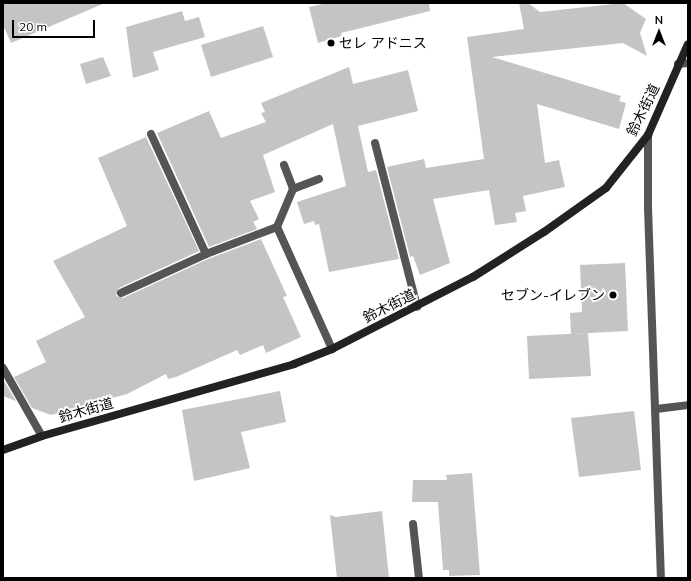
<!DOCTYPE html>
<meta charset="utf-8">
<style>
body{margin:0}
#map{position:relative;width:691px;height:581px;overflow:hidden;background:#fff;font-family:Mulish,"Noto Sans JP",sans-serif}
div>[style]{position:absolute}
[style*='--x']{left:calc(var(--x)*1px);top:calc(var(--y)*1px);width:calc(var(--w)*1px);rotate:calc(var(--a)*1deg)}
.building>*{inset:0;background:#c4c4c4}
.service>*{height:8px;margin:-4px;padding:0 4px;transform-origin:4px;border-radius:4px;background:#555}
.minor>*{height:8px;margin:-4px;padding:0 4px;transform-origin:4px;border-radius:4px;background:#555}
.secondary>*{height:8px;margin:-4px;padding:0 4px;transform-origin:4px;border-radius:4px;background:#222}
.dots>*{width:11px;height:11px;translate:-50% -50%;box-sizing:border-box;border:2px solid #fff;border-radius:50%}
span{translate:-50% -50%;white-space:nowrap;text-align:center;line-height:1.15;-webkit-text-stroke:4px #fff;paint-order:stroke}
.poi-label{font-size:14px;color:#000}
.left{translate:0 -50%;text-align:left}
.right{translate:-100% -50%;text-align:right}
.street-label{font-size:14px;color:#000}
.frame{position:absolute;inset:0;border:4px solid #000;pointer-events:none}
.north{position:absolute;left:639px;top:12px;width:40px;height:40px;-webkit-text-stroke:3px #fff;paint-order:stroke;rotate:0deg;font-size:11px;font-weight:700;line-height:16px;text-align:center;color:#000}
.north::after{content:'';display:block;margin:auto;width:14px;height:18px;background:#000;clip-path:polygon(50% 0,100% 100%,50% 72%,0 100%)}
.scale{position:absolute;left:12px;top:20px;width:83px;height:18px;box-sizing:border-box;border:2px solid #000;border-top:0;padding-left:5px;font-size:12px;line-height:14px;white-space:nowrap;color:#000;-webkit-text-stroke:3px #fff;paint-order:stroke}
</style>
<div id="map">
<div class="building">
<i style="clip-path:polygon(3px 3px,105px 3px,11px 43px,3px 25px)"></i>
<i style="clip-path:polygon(327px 3px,429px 3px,430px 11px,341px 33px,342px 36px,318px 43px,309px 7px)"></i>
<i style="clip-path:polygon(519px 3px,528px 3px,540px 12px,623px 3px,646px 19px,640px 33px,647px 56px,623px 43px,492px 57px,621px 96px,619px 101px,626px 103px,619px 129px,537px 104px,545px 163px,559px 160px,565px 187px,523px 196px,526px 211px,515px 213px,517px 222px,495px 225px,489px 190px,433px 199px,450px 263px,420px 275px,413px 256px,410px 257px,387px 167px,424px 159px,426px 168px,484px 159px,467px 37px,524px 29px)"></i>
<i style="clip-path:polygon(182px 11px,185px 21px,199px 17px,205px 37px,153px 52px,159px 70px,133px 78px,126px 27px)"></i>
<i style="clip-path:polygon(263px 26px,273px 57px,211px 77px,201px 45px)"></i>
<i style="clip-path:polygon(103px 57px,111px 76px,86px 84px,80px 64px)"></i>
<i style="clip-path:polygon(349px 67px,353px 84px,408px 70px,418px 111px,358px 126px,368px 172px,376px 170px,399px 259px,329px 272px,319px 224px,315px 225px,314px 221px,304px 224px,297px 202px,346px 186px,333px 124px,263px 155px,275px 192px,250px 201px,259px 219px,253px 222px,257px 229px,209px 247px,157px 133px,209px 111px,221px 138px,266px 122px,261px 113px,265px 112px,261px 103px)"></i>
<i style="clip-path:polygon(146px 137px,199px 251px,119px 288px,116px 296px,123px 298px,208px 259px,261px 239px,287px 296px,283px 297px,301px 337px,266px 353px,263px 345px,240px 355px,237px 350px,176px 377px,168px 379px,166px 374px,127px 394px,51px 415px,32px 408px,14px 377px,46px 362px,36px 341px,85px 317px,53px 261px,127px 226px,98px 158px)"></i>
<i style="clip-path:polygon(625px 263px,628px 331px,571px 334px,570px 313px,582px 312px,580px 265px)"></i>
<i style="clip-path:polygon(588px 333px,591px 376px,529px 379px,527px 336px)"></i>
<i style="clip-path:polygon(4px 381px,16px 401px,3px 396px)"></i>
<i style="clip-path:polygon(280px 391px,286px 422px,241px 432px,250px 468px,194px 481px,182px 410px)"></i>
<i style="clip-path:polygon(634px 411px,641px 470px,579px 477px,571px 418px)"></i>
<i style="clip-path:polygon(472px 473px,480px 575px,449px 576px,449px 570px,443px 570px,438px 502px,412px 502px,413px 480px,447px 480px,446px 475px)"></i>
<i style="clip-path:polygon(382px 511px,389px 578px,337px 578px,330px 515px,336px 517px)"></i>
</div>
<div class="service">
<i style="--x:678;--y:64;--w:10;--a:-6"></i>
<i style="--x:151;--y:134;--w:132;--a:65.4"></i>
<i style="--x:375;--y:143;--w:169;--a:75.6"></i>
<i style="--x:284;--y:165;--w:26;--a:69"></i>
<i style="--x:121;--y:293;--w:94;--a:-24.6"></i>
<i style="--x:206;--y:254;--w:76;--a:-20.8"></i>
</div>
<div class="minor">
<i style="--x:648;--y:135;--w:73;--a:90"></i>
<i style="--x:648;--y:208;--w:370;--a:88"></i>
<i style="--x:319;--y:179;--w:28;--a:159"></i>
<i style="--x:293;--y:189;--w:41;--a:112.8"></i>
<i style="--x:277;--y:227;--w:134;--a:65.7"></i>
<i style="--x:3;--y:368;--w:78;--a:60.2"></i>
<i style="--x:656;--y:409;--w:32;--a:-7"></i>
<i style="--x:413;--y:524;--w:54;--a:83.7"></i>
</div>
<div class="secondary">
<i style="--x:3;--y:450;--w:41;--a:-19.7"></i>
<i style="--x:42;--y:436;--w:262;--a:-15.9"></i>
<i style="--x:294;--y:364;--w:41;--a:-21.5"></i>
<i style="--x:332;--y:349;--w:158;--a:-27.1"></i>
<i style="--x:473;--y:277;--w:84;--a:-32.4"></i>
<i style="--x:544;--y:232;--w:76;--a:-35.4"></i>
<i style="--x:606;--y:188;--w:68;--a:-51.6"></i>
<i style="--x:648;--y:135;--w:99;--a:-66.3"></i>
</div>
<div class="dots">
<i style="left:331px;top:43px;background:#000"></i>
<i style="left:613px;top:295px;background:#000"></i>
</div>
<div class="poi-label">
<span class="left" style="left:339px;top:43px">セレ アドニス</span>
<span class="right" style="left:605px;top:295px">セブン-イレブン</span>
</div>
<div class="street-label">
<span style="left:643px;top:110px;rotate:-64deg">鈴木街道</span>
<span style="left:389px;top:306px;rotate:-27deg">鈴木街道</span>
<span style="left:86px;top:410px;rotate:-16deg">鈴木街道</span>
</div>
<div class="frame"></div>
<div class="north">N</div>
<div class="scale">20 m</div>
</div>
